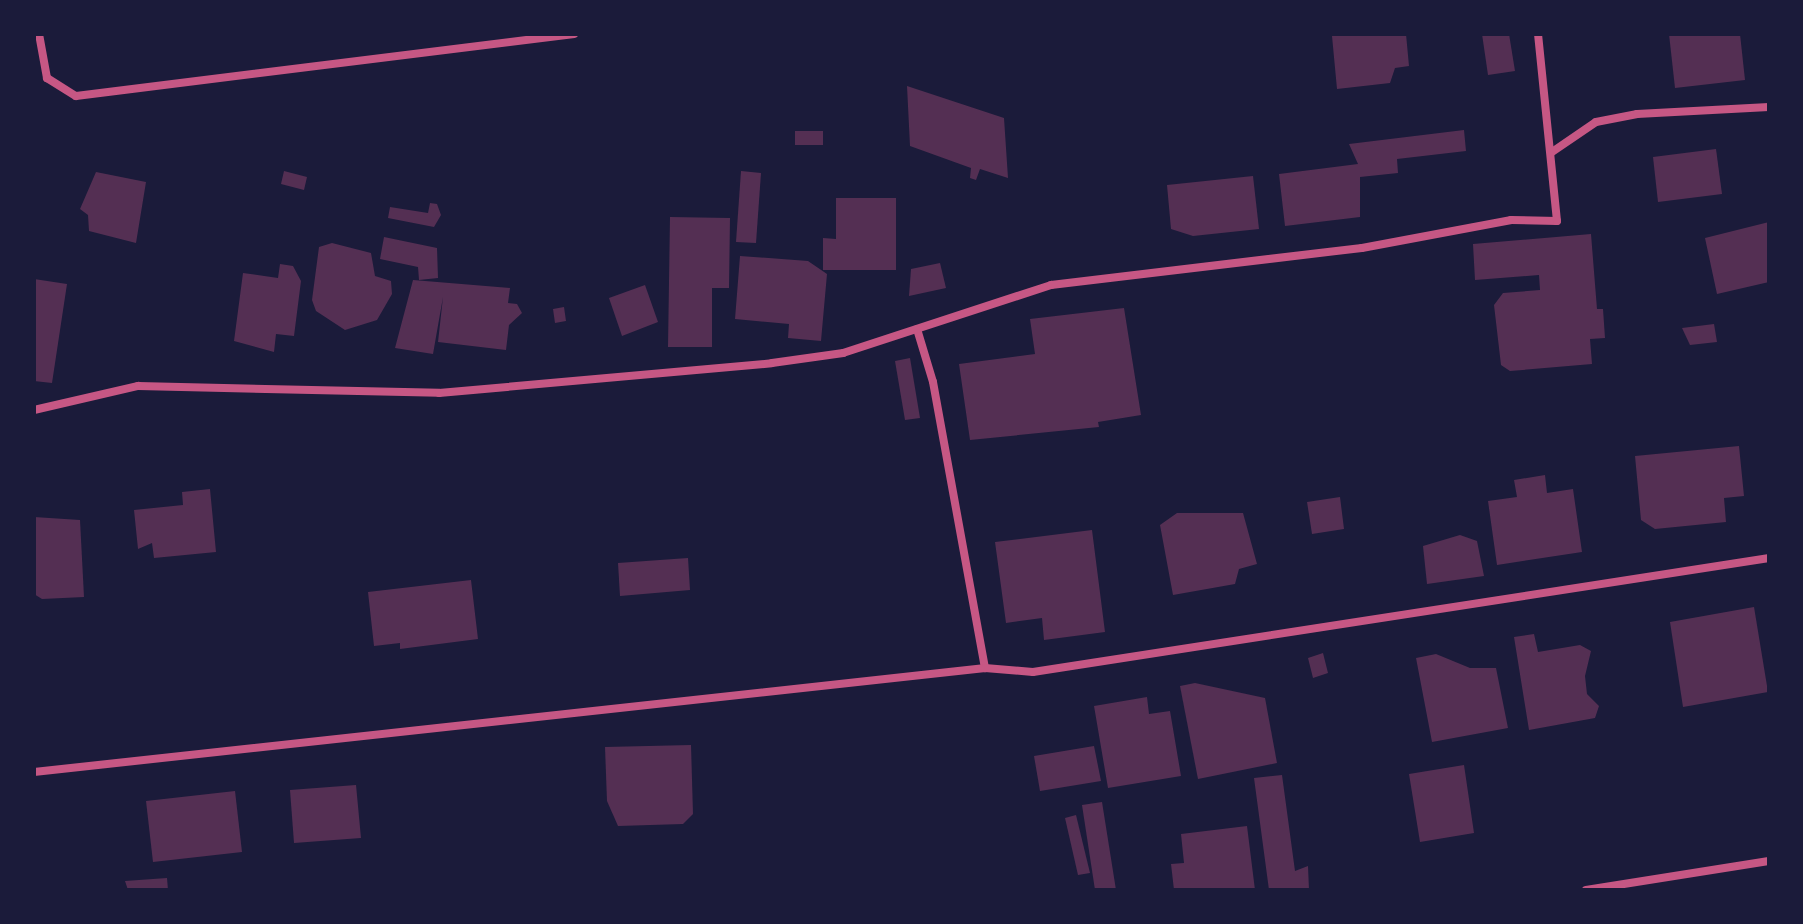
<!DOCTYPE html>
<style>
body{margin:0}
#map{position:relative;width:1803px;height:924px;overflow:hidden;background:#1b1b3a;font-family:"Fira Sans Condensed",sans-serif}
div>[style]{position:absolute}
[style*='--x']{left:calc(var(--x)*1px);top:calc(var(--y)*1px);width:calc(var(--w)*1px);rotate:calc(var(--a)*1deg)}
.building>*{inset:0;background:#542f53}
.minor>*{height:8px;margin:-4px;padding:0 4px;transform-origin:4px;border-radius:4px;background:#c65784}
span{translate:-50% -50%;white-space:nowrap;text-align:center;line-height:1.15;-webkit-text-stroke:8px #1b1b3a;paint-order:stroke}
.frame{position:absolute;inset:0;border:36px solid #1b1b3a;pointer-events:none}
</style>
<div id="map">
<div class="building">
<i style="clip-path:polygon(1353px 34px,1406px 34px,1409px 66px,1395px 68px,1390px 83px,1337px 89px,1332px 36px)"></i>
<i style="clip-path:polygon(1482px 34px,1509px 34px,1515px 71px,1488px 75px)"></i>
<i style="clip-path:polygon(1669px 34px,1740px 34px,1745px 80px,1675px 88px)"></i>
<i style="clip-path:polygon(907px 86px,1004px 118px,1008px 178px,980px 169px,976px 180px,970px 178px,971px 168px,910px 146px)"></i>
<i style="clip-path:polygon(1464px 130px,1466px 151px,1397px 159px,1398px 173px,1360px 177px,1360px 217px,1285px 226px,1279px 174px,1358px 164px,1349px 144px)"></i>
<i style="clip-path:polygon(795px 131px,823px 131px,823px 145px,795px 145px)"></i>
<i style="clip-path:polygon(1716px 149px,1722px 194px,1658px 202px,1653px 157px)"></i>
<i style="clip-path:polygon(284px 171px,307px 177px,304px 190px,281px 184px)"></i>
<i style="clip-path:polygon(741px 171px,761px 173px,756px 243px,736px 242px)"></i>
<i style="clip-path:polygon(96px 172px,146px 182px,136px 243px,89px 231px,88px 215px,80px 209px)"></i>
<i style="clip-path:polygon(1253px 176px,1259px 229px,1193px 236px,1171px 229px,1167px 185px)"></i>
<i style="clip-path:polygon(836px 198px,896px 198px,896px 270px,823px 270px,823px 238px,836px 239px)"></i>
<i style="clip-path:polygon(430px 203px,437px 204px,441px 215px,434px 227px,388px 218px,390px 207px,428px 213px)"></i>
<i style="clip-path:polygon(670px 217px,730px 218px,729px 288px,712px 288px,712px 347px,668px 347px)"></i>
<i style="clip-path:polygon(1769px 222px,1769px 282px,1717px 294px,1705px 238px)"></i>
<i style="clip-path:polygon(1591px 234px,1597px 309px,1603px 309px,1605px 338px,1590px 339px,1592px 364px,1510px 371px,1501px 365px,1494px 305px,1503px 293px,1540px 290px,1539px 275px,1475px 280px,1473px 244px)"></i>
<i style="clip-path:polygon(384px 237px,437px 248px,438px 278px,419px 280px,418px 267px,380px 259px)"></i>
<i style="clip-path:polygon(332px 243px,371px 253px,375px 276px,391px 281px,392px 294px,377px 320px,345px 330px,316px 311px,312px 300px,319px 247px)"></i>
<i style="clip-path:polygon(740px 256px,808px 261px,827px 274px,821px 341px,788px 338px,789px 324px,735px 319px)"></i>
<i style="clip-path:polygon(940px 263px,946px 288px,909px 296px,911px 269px)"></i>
<i style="clip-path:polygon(280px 264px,293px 266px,301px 281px,294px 336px,276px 334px,274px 352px,234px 341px,243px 273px,278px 278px)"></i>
<i style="clip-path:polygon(34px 279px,67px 284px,52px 383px,34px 381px)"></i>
<i style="clip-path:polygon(413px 280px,510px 288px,508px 303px,517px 304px,522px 313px,509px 325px,506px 350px,438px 342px,443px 297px,433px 354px,395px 348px)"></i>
<i style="clip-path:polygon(645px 285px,658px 322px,622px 336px,609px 298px)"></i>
<i style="clip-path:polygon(564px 307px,566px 321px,555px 323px,553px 309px)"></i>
<i style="clip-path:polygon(1124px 308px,1141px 415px,1098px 422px,1099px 427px,970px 440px,959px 364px,1035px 354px,1030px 319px)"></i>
<i style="clip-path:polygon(1714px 324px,1717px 342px,1690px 345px,1682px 328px)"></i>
<i style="clip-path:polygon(910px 358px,920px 418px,905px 420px,895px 361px)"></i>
<i style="clip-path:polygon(1739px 446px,1744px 496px,1724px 498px,1726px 522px,1655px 529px,1641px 520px,1635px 456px)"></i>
<i style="clip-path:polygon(1545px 475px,1547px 493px,1573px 489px,1582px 552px,1497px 565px,1488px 501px,1517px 497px,1514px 480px)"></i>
<i style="clip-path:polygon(210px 489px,216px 552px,154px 558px,152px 543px,138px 549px,134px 510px,183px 505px,182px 492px)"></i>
<i style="clip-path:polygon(1340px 497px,1344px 529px,1312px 534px,1307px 502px)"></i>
<i style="clip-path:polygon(1177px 513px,1243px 513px,1257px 564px,1239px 569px,1235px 584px,1173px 595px,1160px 525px)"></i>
<i style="clip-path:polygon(34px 517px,80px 520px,84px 597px,42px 599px,34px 594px)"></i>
<i style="clip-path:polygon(1092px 530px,1105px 632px,1044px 640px,1042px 618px,1006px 623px,995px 542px)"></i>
<i style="clip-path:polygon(1460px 535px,1477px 541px,1484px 576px,1427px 584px,1423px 546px)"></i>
<i style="clip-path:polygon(688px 558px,690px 590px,620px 596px,618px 563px)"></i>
<i style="clip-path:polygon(471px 580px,478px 639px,400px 649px,400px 643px,374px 646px,368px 592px)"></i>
<i style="clip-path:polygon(1754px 607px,1768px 692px,1683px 707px,1670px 622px)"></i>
<i style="clip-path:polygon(1534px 634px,1538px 652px,1580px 645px,1591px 651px,1585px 676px,1587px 694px,1599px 706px,1595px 718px,1529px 730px,1514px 637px)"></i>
<i style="clip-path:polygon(1323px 653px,1328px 673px,1313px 678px,1308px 658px)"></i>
<i style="clip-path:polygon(1436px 654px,1470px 668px,1496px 668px,1508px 728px,1432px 742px,1416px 658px)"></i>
<i style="clip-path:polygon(1195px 683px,1265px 698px,1277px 763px,1198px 779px,1180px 686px)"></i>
<i style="clip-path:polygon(1147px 697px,1149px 714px,1170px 711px,1181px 776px,1108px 788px,1094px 706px)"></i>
<i style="clip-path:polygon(691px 745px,693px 814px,683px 824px,618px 826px,607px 801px,605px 747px)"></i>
<i style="clip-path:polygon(1094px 746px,1101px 781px,1040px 791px,1034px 756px)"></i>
<i style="clip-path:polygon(1464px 765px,1474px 833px,1420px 842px,1409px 774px)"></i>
<i style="clip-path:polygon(1282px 775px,1295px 871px,1308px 866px,1309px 890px,1269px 890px,1254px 778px)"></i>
<i style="clip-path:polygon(356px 785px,361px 838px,294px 843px,290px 790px)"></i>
<i style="clip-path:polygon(235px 791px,242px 852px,153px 862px,146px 801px)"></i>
<i style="clip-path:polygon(1102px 802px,1116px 890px,1095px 890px,1082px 805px)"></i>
<i style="clip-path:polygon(1076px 815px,1090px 873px,1078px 875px,1065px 818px)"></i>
<i style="clip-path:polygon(1247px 826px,1255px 890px,1174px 890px,1171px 864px,1184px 863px,1181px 834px)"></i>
<i style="clip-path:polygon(167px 878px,168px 890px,128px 890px,125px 881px)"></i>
</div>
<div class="minor">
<i style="--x:39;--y:34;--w:45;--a:79.7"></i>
<i style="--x:47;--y:78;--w:34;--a:32"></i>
<i style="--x:76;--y:96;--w:502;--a:-7.1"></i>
<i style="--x:1552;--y:152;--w:53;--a:-34.3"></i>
<i style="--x:1596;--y:122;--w:42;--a:-11"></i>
<i style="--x:1637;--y:114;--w:132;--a:-3"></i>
<i style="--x:917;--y:329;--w:55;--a:73.2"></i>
<i style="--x:933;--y:382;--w:291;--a:79.7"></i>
<i style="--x:34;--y:410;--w:107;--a:-13"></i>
<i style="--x:138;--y:386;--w:301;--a:1.3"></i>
<i style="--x:439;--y:393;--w:334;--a:-5.1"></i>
<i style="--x:772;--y:363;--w:72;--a:-8"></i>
<i style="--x:843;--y:353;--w:219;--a:-18.1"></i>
<i style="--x:1051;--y:285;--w:313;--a:-6.8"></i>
<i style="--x:1362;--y:248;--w:152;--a:-10.6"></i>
<i style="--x:1511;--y:220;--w:46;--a:1.2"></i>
<i style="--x:1557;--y:221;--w:188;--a:-95.8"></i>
<i style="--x:34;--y:772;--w:957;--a:-6.24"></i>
<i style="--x:985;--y:668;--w:48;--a:4.8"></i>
<i style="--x:1033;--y:672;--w:745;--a:-8.8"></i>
<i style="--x:1586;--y:890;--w:185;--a:-9"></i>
</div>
<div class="frame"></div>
</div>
